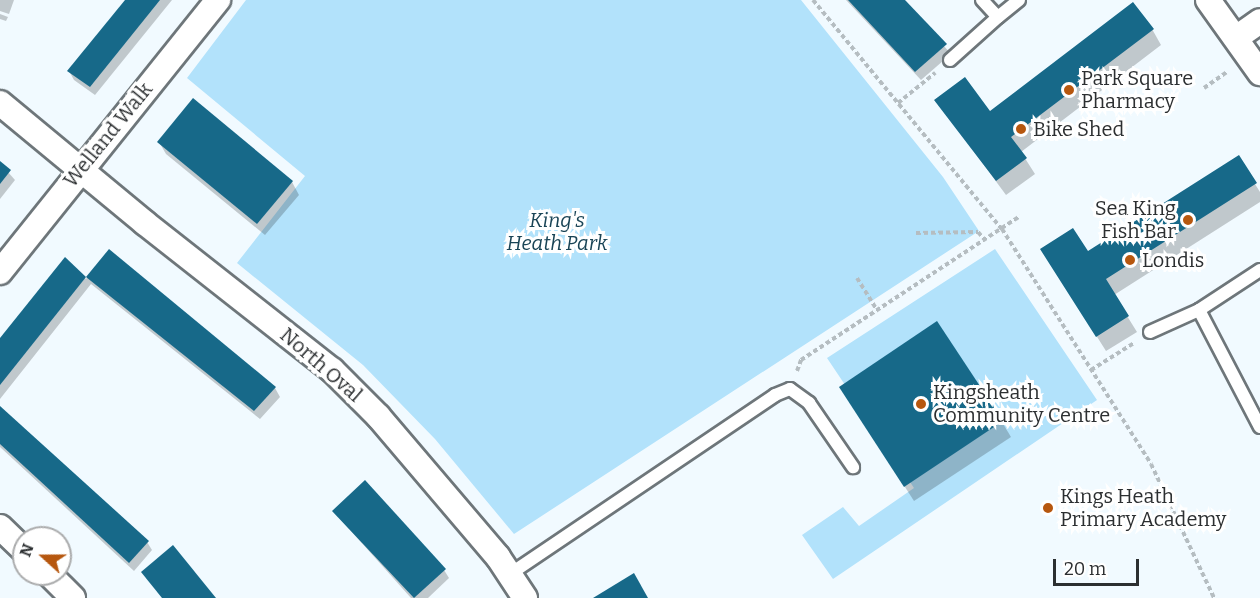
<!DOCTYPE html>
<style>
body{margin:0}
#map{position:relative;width:1260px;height:598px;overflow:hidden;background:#f1faff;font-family:Bitter,serif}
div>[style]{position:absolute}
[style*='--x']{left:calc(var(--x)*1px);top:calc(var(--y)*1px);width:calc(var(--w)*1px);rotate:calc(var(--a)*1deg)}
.green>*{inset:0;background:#b2e2fb}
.shadow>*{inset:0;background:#0003}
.building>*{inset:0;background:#176989}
.path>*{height:4px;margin-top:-2px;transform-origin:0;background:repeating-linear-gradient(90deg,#b5bdc1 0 4.5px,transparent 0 7.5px)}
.roads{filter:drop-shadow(2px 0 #6e767a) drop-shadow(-2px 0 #6e767a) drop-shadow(0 2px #6e767a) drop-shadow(0 -2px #6e767a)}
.service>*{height:12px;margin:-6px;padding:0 6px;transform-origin:6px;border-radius:6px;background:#fff}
.minor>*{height:24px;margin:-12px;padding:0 12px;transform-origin:12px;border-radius:12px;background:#fff}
.dots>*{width:16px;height:16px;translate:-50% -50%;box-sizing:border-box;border:3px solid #fff;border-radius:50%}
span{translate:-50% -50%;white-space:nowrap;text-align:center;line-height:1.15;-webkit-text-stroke:6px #fff;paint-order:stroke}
.poi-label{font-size:20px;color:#2c2f31}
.left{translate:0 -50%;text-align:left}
.right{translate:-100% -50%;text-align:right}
.street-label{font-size:20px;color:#2c2f31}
.park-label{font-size:20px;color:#194456;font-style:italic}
.north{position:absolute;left:12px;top:526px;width:60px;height:60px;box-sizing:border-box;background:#fff;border:2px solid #abacad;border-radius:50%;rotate:291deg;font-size:16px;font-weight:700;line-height:24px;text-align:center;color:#2c2f31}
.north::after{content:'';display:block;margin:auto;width:21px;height:27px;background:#b6570f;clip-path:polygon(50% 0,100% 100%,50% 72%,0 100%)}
.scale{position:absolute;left:1053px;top:559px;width:86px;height:27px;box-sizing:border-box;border:3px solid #2c2f31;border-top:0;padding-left:8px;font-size:18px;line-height:21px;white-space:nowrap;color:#2c2f31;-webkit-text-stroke:4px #fff;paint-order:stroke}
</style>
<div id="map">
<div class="green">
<i style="clip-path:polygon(246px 0,801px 0,943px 177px,979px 231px,514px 534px,435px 439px,363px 365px,237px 263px,305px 176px,187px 78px)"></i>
<i style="clip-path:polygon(995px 249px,1097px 400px,833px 579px,802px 535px,843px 507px,859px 526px,914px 488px,827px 358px)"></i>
</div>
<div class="shadow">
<i style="clip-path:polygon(0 0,14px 0,9px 14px,0 11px)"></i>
<i style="clip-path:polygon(127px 0,172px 0,95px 95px,74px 80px,69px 71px)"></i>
<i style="clip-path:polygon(846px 0,903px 0,951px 54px,921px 80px)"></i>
<i style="clip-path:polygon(0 14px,8px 17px,6px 21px,0 19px)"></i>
<i style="clip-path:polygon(1152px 29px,1161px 45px,1021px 152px,1035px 174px,1006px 195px,936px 100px,990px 113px)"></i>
<i style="clip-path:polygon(159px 142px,292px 182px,299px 195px,265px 235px,166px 154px)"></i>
<i style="clip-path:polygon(1238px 157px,1260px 192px,1260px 202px,1114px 295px,1137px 332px,1106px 351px,1051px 264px,1087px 253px)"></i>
<i style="clip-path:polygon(0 163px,15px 180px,0 199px)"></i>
<i style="clip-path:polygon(109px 251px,275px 388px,280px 397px,260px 419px,91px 284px,0 399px,0 341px,65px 259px,86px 279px)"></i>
<i style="clip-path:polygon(841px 388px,1002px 422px,1011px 437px,914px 501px)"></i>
<i style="clip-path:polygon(0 408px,147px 542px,152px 550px,134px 571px,0 447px)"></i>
<i style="clip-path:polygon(334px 512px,444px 570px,449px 578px,428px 598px,411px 598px)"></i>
</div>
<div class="building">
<i style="clip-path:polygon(125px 0,160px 0,90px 87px,67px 71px)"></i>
<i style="clip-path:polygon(848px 0,905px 0,947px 44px,915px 72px)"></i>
<i style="clip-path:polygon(1133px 2px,1154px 29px,1011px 137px,1027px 158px,996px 181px,934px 100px,965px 77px,990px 111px)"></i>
<i style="clip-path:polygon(193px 98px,293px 181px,257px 224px,157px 142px)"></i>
<i style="clip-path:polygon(1239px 155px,1257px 183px,1106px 279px,1129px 316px,1096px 337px,1040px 249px,1073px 228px,1088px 251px)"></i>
<i style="clip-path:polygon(0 161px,11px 170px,0 184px)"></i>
<i style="clip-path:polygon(109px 249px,276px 387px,254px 411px,86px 277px)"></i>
<i style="clip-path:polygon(65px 257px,86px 277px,0 385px,0 338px)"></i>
<i style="clip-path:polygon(937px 321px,1003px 421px,904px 487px,839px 387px)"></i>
<i style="clip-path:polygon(0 406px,149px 541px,129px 563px,0 444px)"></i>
<i style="clip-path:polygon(365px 480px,446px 569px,414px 598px,332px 511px)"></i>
<i style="clip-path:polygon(173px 545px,216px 598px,162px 598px,141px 572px)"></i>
<i style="clip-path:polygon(634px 573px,648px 598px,593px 598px)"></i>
</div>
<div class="path">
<i style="--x:813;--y:0;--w:297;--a:50.5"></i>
<i style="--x:1002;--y:229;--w:278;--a:57.6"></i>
<i style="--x:1151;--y:464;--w:148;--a:64.8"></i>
<i style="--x:1204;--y:88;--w:29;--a:-35"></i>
<i style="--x:898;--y:103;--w:48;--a:-39"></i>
<i style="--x:916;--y:233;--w:62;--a:-0.9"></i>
<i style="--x:978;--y:232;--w:11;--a:49"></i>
<i style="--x:857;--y:278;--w:38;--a:58"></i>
<i style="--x:1091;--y:370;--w:51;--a:-32.1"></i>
<i style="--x:797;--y:371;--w:12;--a:-70"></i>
<i style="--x:801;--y:360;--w:262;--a:-33.3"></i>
</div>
<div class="roads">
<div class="service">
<i style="--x:982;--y:0;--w:23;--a:47"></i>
<i style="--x:998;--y:17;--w:27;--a:-39"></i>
<i style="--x:950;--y:60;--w:64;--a:-41.9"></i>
<i style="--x:1199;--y:310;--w:132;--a:62.5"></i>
<i style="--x:1150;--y:332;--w:54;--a:-24.2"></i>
<i style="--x:1199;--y:310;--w:73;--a:-33.3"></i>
<i style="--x:510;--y:574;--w:320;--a:-34"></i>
<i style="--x:775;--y:395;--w:16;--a:-22"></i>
<i style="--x:790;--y:389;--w:24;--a:36"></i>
<i style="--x:809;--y:403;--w:78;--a:55.5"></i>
</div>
<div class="minor">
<i style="--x:1208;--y:0;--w:90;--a:54.5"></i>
<i style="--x:1236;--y:38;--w:29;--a:-35"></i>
<i style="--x:0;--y:103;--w:188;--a:39.6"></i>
<i style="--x:145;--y:223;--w:238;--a:38.2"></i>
<i style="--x:332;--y:370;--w:65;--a:45"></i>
<i style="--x:378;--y:416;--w:185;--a:49.6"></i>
<i style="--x:498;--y:557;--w:49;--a:56.6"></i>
<i style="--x:0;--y:272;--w:349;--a:-51.3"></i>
<i style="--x:0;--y:527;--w:33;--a:44"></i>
<i style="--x:49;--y:574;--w:34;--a:45"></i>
</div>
</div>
<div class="dots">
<i style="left:1069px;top:90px;background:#b6570f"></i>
<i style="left:1021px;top:129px;background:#b6570f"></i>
<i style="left:1188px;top:220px;background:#b6570f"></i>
<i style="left:1130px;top:260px;background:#b6570f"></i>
<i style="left:921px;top:404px;background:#b6570f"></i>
<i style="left:1048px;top:508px;background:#b6570f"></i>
</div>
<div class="poi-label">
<span class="left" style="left:1081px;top:90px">Park Square<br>Pharmacy</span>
<span class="left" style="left:1033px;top:129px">Bike Shed</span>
<span class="right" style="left:1176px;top:220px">Sea King<br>Fish Bar</span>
<span class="left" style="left:1142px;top:260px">Londis</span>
<span class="left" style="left:933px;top:404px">Kingsheath<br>Community Centre</span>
<span class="left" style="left:1060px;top:508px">Kings Heath<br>Primary Academy</span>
</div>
<div class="street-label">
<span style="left:108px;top:135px;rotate:-51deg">Welland Walk</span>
<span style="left:321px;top:365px;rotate:41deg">North Oval</span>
</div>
<div class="park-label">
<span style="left:557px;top:232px">King's<br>Heath Park</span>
</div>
<div class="north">N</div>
<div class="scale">20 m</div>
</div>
